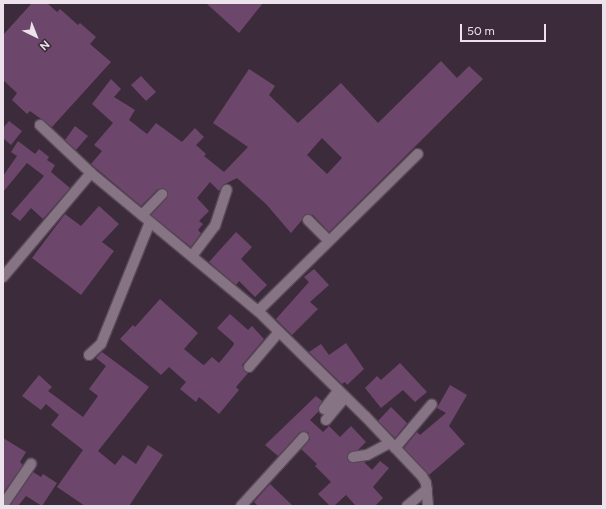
<!DOCTYPE html>
<style>
body{margin:0}
#map{position:relative;width:606px;height:509px;overflow:hidden;background:#3c2c3b;font-family:Figtree,sans-serif}
div>[style]{position:absolute}
[style*='--x']{left:calc(var(--x)*1px);top:calc(var(--y)*1px);width:calc(var(--w)*1px);rotate:calc(var(--a)*1deg)}
.building>*{inset:0;background:#6d466b}
.roads{filter:drop-shadow(1px 0 #584957) drop-shadow(-1px 0 #584957) drop-shadow(0 1px #584957) drop-shadow(0 -1px #584957)}
.minor>*{height:10px;margin:-5px;padding:0 5px;transform-origin:5px;border-radius:5px;background:#867384}
span{translate:-50% -50%;white-space:nowrap;text-align:center;line-height:1.15;-webkit-text-stroke:3.5px #3c2c3b;paint-order:stroke}
.frame{position:absolute;inset:0;border:4px solid #ece2eb;pointer-events:none}
.north{position:absolute;left:16px;top:16px;width:40px;height:40px;-webkit-text-stroke:3px #3c2c3b;paint-order:stroke;rotate:137deg;font-size:11px;font-weight:700;line-height:16px;text-align:center;color:#ece2eb}
.north::after{content:'';display:block;margin:auto;width:14px;height:18px;background:#ece2eb;clip-path:polygon(50% 0,100% 100%,50% 72%,0 100%)}
.scale{position:absolute;left:460px;top:24px;width:86px;height:18px;box-sizing:border-box;border:2px solid #ece2eb;border-top:0;padding-left:5px;font-size:12px;line-height:14px;white-space:nowrap;color:#ece2eb;-webkit-text-stroke:3px #3c2c3b;paint-order:stroke}
</style>
<div id="map">
<div class="building">
<i style="clip-path:polygon(32px 3px,47px 3px,57px 12px,60px 9px,78px 25px,80px 23px,96px 37px,90px 44px,111px 62px,52px 127px,30px 111px,27px 114px,12px 100px,17px 93px,3px 80px,3px 35px)"></i>
<i style="clip-path:polygon(206px 3px,263px 3px,239px 33px)"></i>
<i style="clip-path:polygon(evenodd,441px 61px,457px 78px,469px 66px,483px 79px,329px 232px,313px 215px,307px 214px,291px 233px,266px 204px,237px 178px,223px 185px,219px 191px,210px 182px,197px 198px,209px 211px,199px 221px,203px 224px,198px 230px,201px 233px,191px 247px,151px 215px,167px 198px,166px 189px,158px 189px,141px 206px,91px 164px,102px 151px,94px 145px,113px 123px,92px 104px,111px 79px,121px 89px,114px 97px,135px 110px,129px 120px,147px 134px,156px 123px,182px 142px,195px 128px,204px 137px,196px 145px,206px 154px,204px 156px,224px 172px,248px 147px,213px 123px,249px 69px,275px 86px,269px 95px,298px 123px,341px 83px,378px 123px,441px 61px,322px 138px,342px 158px,327px 174px,307px 155px,322px 138px)"></i>
<i style="clip-path:polygon(141px 76px,156px 92px,146px 101px,131px 85px)"></i>
<i style="clip-path:polygon(9px 121px,22px 131px,11px 145px,3px 138px,3px 128px)"></i>
<i style="clip-path:polygon(75px 126px,88px 136px,76px 150px,65px 140px)"></i>
<i style="clip-path:polygon(18px 141px,35px 154px,39px 149px,49px 157px,47px 160px,55px 165px,51px 172px,70px 188px,43px 219px,31px 208px,20px 221px,11px 214px,44px 176px,27px 163px,3px 192px,3px 176px,17px 156px,11px 152px)"></i>
<i style="clip-path:polygon(99px 206px,119px 224px,102px 242px,114px 251px,81px 295px,32px 258px,65px 214px,81px 226px)"></i>
<i style="clip-path:polygon(236px 232px,252px 247px,241px 259px,267px 285px,255px 297px,239px 281px,236px 285px,209px 262px)"></i>
<i style="clip-path:polygon(314px 269px,329px 285px,310px 302px,318px 309px,292px 335px,276px 319px,309px 282px,304px 277px)"></i>
<i style="clip-path:polygon(160px 299px,198px 333px,184px 349px,202px 364px,204px 365px,212px 357px,219px 363px,233px 346px,234px 343px,217px 328px,230px 314px,248px 330px,252px 326px,264px 339px,242px 365px,248px 373px,236px 387px,239px 390px,219px 414px,199px 397px,196px 402px,180px 389px,186px 382px,169px 367px,161px 375px,120px 339px,133px 325px,135px 327px)"></i>
<i style="clip-path:polygon(346px 343px,364px 369px,347px 385px,345px 382px,342px 384px,309px 352px,321px 344px,329px 355px)"></i>
<i style="clip-path:polygon(102px 352px,149px 387px,98px 451px,115px 465px,123px 455px,136px 464px,148px 445px,163px 455px,129px 506px,85px 506px,57px 487px,83px 450px,51px 425px,59px 415px,46px 404px,41px 410px,22px 396px,39px 375px,52px 387px,48px 391px,83px 417px,98px 396px,89px 389px,106px 366px,96px 358px)"></i>
<i style="clip-path:polygon(400px 363px,427px 392px,415px 402px,403px 390px,381px 408px,365px 388px,377px 376px,381px 380px)"></i>
<i style="clip-path:polygon(450px 385px,467px 395px,449px 426px,465px 444px,429px 475px,404px 448px,417px 432px,420px 435px,446px 413px,437px 408px)"></i>
<i style="clip-path:polygon(316px 396px,322px 401px,318px 412px,310px 420px,323px 432px,329px 426px,340px 437px,351px 426px,366px 442px,358px 450px,349px 452px,348px 461px,364px 462px,372px 470px,380px 461px,389px 468px,373px 487px,383px 498px,375px 506px,356px 506px,346px 495px,334px 506px,330px 506px,318px 494px,331px 482px,315px 466px,317px 464px,301px 449px,310px 439px,308px 432px,300px 432px,278px 456px,265px 445px)"></i>
<i style="clip-path:polygon(391px 407px,407px 423px,395px 438px,378px 421px)"></i>
<i style="clip-path:polygon(3px 438px,26px 452px,20px 462px,23px 465px,3px 493px)"></i>
<i style="clip-path:polygon(33px 472px,41px 477px,43px 474px,57px 483px,42px 506px,26px 496px,18px 506px,10px 506px)"></i>
<i style="clip-path:polygon(270px 484px,293px 506px,258px 506px,254px 502px)"></i>
</div>
<div class="roads">
<div class="minor">
<i style="--x:40;--y:125;--w:70;--a:43.3"></i>
<i style="--x:142;--y:215;--w:29;--a:-46"></i>
<i style="--x:308;--y:220;--w:28;--a:45"></i>
<i style="--x:192;--y:256;--w:38;--a:-53"></i>
<i style="--x:215;--y:226;--w:38;--a:-72"></i>
<i style="--x:3;--y:277;--w:136;--a:-49.8"></i>
<i style="--x:91;--y:173;--w:217;--a:39.6"></i>
<i style="--x:258;--y:311;--w:150;--a:44.5"></i>
<i style="--x:365;--y:416;--w:83;--a:46.5"></i>
<i style="--x:422;--y:476;--w:8;--a:60"></i>
<i style="--x:426;--y:483;--w:23;--a:85"></i>
<i style="--x:258;--y:311;--w:224;--a:-44.5"></i>
<i style="--x:89;--y:355;--w:16;--a:-43"></i>
<i style="--x:101;--y:344;--w:131;--a:-68.1"></i>
<i style="--x:249;--y:367;--w:46;--a:-49.4"></i>
<i style="--x:324;--y:409;--w:23;--a:-52"></i>
<i style="--x:326;--y:420;--w:30;--a:-50"></i>
<i style="--x:395;--y:448;--w:57;--a:-49.9"></i>
<i style="--x:353;--y:457;--w:14;--a:-8"></i>
<i style="--x:367;--y:455;--w:26;--a:-28"></i>
<i style="--x:3;--y:505;--w:50;--a:-55.7"></i>
<i style="--x:241;--y:506;--w:93;--a:-47.6"></i>
<i style="--x:407;--y:506;--w:26;--a:-40"></i>
</div>
</div>
<div class="frame"></div>
<div class="north">N</div>
<div class="scale">50 m</div>
</div>
